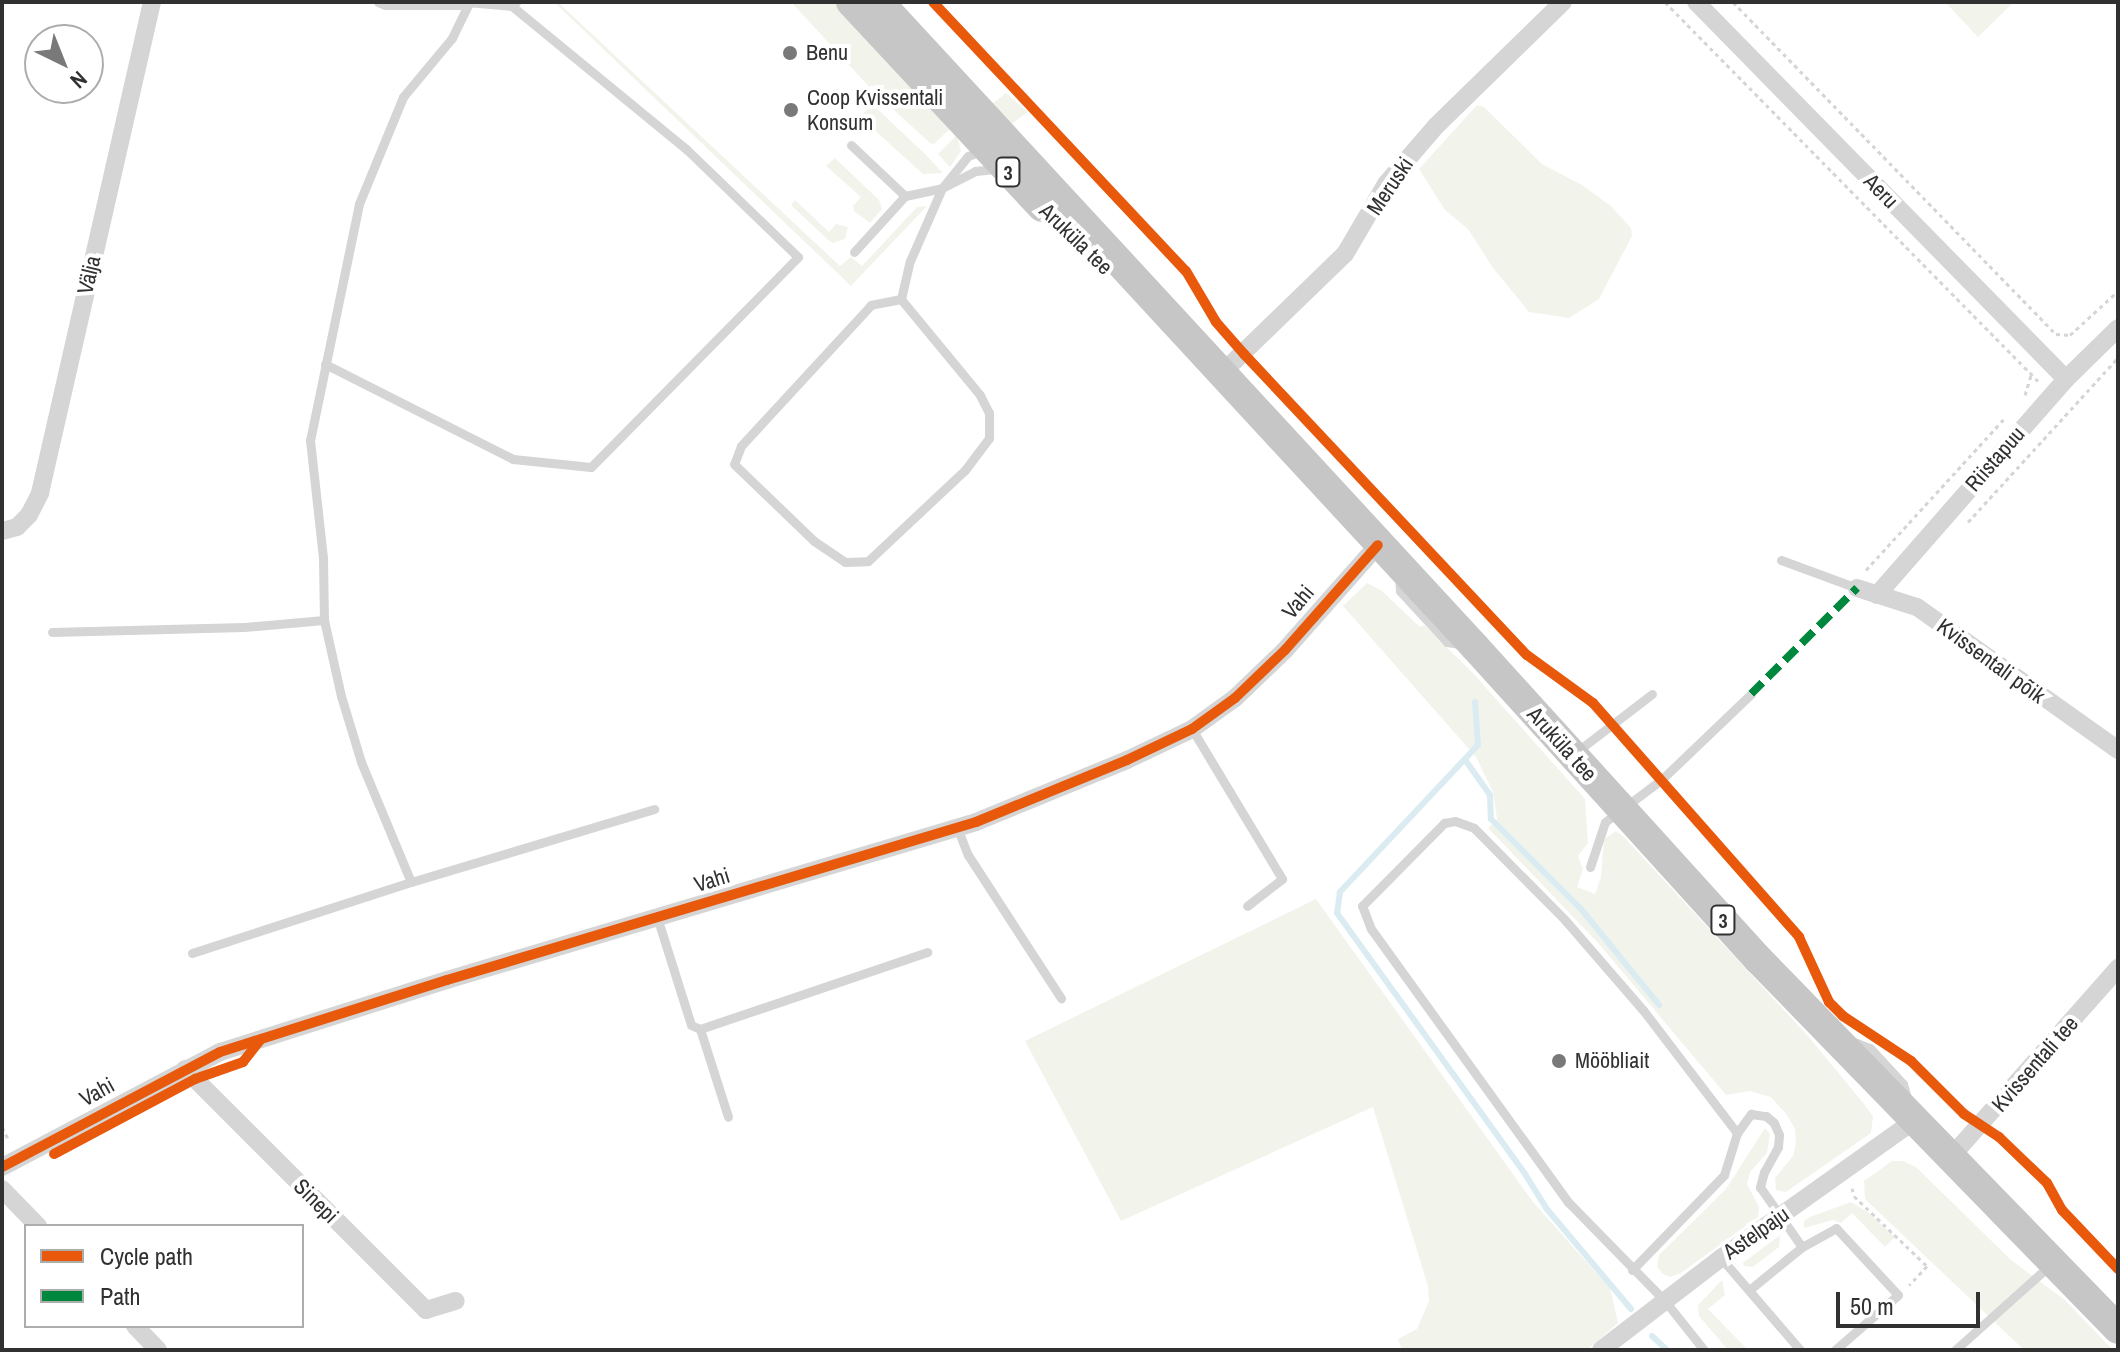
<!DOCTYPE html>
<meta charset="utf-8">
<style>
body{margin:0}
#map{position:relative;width:2120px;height:1352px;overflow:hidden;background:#fff;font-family:"Archivo Narrow",sans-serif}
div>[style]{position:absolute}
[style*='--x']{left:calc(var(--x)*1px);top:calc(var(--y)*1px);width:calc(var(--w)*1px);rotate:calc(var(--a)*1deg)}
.green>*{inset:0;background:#f2f4ec}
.stream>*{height:6px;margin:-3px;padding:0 3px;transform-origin:3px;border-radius:3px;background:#daecf1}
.path>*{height:3px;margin-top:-1.5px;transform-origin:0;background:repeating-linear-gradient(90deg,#d5d5d5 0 4px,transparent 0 8px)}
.service>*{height:9px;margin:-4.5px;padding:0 4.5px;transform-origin:4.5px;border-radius:4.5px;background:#d5d5d5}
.minor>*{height:18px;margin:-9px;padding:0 9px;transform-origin:9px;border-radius:9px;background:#d5d5d5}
.trunk>*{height:30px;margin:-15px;padding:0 15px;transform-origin:15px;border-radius:15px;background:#c6c6c6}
.quiet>*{height:8px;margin-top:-4px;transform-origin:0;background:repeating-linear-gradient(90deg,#00873e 0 16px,transparent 0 24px)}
.cycleway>*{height:10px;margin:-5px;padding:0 5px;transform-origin:5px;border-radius:5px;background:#e8590c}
.dots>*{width:22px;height:22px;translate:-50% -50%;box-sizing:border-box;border:4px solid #fff;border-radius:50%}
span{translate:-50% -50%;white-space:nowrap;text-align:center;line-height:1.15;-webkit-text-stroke:8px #fff;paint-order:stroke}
.shield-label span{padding:2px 6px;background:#fff;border:2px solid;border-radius:6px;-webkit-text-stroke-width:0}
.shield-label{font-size:20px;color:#313131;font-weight:700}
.poi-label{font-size:22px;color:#313131}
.left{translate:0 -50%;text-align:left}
.street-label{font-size:22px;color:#313131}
.frame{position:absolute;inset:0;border:4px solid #313131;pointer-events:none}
.legend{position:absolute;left:24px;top:1224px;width:280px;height:104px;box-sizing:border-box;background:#fff;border:2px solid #adadad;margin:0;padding:10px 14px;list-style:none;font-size:24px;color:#313131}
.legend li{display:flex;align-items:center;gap:16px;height:40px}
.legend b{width:40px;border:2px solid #adadad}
.north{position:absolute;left:24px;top:24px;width:80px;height:80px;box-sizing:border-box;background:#fff;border:2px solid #adadad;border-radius:50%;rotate:137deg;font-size:22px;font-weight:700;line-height:32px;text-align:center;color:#313131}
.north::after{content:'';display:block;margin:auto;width:28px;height:36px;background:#797979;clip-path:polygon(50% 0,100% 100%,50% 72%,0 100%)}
.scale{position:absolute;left:1836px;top:1292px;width:144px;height:36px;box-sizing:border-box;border:4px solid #313131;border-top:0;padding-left:10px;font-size:24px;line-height:28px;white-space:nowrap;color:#313131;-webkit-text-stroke:6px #fff;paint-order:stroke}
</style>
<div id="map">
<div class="green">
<i style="clip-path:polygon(554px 2px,564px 2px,561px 5px,840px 266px,851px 257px,862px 266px,917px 207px,927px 206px,851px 286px)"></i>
<i style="clip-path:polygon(791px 2px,839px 2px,951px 128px,934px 144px,930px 143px,873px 91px)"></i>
<i style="clip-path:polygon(1945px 2px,2014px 2px,1978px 37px)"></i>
<i style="clip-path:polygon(1006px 93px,1028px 112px,1013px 123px,1004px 121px,988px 107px)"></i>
<i style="clip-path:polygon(872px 104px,924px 153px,943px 173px,923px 174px,860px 117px)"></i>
<i style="clip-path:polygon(1477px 105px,1484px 107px,1542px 164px,1582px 185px,1611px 206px,1631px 228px,1632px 236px,1599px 299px,1569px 318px,1529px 312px,1493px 268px,1468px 229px,1445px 210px,1419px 169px)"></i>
<i style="clip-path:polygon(957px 135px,961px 151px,950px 167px,938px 154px)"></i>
<i style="clip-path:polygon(835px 158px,879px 200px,882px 209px,870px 223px,854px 211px,853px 206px,861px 197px,826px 166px)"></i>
<i style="clip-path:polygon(795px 200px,829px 232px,836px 224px,848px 227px,845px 239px,833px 243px,827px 239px,791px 205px)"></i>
<i style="clip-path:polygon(1367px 583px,1382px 591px,1420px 627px,1424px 625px,1472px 672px,1585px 799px,1588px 843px,1578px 856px,1583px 869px,1577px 887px,1595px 894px,1601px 877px,1604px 839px,1616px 831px,1623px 836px,1808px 1036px,1864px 1104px,1873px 1116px,1871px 1133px,1786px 1192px,1776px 1190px,1775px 1178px,1793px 1156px,1796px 1143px,1795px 1129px,1787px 1115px,1771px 1097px,1750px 1091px,1726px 1095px,1599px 944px,1488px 828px,1497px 819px,1493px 792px,1476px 757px,1343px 606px)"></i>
<i style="clip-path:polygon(1316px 899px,1533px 1202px,1610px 1288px,1618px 1323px,1587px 1350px,1402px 1350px,1398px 1339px,1417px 1329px,1429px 1301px,1428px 1286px,1373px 1107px,1121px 1221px,1025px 1041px)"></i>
<i style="clip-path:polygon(1765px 1128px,1770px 1134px,1767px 1153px,1750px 1172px,1747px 1184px,1759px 1207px,1758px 1217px,1681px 1273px,1670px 1277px,1663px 1274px,1657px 1267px,1659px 1255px,1726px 1189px)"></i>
<i style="clip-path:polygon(1892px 1161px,1903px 1161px,1916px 1167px,2011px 1260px,2065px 1300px,2113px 1350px,2024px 1350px,1865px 1199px,1864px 1181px)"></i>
<i style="clip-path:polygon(1851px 1202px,1869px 1213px,1895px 1237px,1885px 1247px,1852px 1213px,1841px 1223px,1833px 1220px,1804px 1228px,1804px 1221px,1810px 1217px)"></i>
<i style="clip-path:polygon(1780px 1235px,1779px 1247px,1753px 1267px,1744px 1266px,1743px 1263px)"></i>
<i style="clip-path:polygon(1722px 1280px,1725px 1295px,1708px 1309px,1748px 1350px,1728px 1350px,1699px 1316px,1698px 1305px)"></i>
</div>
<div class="stream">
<i style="--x:1475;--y:702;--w:43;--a:86"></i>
<i style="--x:1478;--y:745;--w:202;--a:133.2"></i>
<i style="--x:1340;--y:892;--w:21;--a:98"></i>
<i style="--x:1337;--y:913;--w:322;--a:54.2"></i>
<i style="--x:1525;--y:1174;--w:40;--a:58"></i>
<i style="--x:1546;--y:1208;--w:132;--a:49.9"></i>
<i style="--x:1466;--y:761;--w:42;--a:54.8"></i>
<i style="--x:1490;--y:795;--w:24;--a:88"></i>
<i style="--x:1491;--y:819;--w:127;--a:45"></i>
<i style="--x:1581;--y:909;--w:124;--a:50.9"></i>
<i style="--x:1652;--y:1336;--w:21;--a:43"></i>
</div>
<div class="path">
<i style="--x:1665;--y:2;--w:532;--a:45.46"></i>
<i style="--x:1733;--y:2;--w:463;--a:45.8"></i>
<i style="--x:2056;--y:334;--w:14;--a:4"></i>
<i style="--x:2070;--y:335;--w:65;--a:-42.5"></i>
<i style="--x:2025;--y:395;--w:24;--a:-73"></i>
<i style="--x:1968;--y:522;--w:222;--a:-47.6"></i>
<i style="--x:1866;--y:570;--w:205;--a:-47.6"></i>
<i style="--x:2;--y:1113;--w:3;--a:90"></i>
<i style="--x:2;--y:1127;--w:16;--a:63"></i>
<i style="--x:1852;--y:1188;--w:8;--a:76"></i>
<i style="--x:1854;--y:1196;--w:101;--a:43.8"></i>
<i style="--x:1927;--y:1266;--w:26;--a:133"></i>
</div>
<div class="service">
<i style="--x:378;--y:2;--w:8;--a:23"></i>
<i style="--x:385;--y:5;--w:83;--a:0"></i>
<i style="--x:468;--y:5;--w:37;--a:116"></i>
<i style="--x:452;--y:38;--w:77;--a:129.7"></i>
<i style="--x:403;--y:97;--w:116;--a:112.4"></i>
<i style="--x:359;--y:204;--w:241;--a:101.7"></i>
<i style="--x:310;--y:440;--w:119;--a:83.7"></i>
<i style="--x:323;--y:558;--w:62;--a:89.1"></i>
<i style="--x:324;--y:620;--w:78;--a:77.4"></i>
<i style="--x:341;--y:696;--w:69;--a:73.1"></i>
<i style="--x:361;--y:762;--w:130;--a:67.4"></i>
<i style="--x:411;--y:882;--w:254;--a:-16.7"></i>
<i style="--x:467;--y:2;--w:45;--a:5.1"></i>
<i style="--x:512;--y:6;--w:6;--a:-45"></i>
<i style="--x:851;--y:145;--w:74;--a:43.4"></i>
<i style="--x:854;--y:252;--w:76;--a:-47.7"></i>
<i style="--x:905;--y:196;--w:38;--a:-12"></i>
<i style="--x:942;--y:188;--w:37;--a:-27"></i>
<i style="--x:975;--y:171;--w:20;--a:-6"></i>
<i style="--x:901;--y:299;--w:31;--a:169"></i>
<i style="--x:871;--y:305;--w:192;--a:132.7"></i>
<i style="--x:741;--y:446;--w:19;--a:111"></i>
<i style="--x:734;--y:464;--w:111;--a:43.9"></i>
<i style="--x:814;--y:541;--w:37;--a:34"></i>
<i style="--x:845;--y:562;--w:23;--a:-2"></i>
<i style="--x:868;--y:561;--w:133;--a:-43.2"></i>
<i style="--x:965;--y:470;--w:40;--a:-53"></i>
<i style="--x:989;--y:438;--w:25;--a:-90"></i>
<i style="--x:989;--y:413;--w:20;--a:-117"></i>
<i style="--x:980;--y:395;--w:124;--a:-129.5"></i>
<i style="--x:901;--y:299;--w:39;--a:-77"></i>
<i style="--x:910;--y:261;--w:80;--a:-66.3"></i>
<i style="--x:942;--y:188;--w:41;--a:-50.9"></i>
<i style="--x:968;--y:156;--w:15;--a:-20"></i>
<i style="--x:325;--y:364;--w:211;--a:26.8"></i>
<i style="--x:513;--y:459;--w:78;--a:5.9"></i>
<i style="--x:591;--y:467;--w:295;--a:-45.4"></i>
<i style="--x:798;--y:257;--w:156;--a:-136"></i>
<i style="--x:686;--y:149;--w:225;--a:-140.6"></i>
<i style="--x:1781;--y:560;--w:81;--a:20.2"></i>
<i style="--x:1399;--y:576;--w:15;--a:86"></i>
<i style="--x:1400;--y:591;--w:69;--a:47.3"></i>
<i style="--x:1447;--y:642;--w:13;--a:9"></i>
<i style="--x:52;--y:632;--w:192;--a:-1.5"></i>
<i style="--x:244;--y:627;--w:80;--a:-5"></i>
<i style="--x:1192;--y:729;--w:175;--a:59"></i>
<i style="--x:1282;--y:879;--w:44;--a:142.4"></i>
<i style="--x:1575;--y:753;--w:97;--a:-37.5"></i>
<i style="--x:957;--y:827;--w:30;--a:69"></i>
<i style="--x:968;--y:855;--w:171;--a:57"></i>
<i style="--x:1590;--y:867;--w:47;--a:-71.6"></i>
<i style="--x:1605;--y:822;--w:70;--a:-36.9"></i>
<i style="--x:1661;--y:780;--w:124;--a:-43.7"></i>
<i style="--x:657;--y:917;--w:113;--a:72.5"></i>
<i style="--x:691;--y:1025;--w:10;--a:24"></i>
<i style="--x:700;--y:1029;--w:240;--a:-18.7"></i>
<i style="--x:192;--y:953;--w:230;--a:-18"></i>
<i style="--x:700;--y:1029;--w:92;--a:72.3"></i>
<i style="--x:1854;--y:1042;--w:17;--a:21"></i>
<i style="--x:1870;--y:1048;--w:49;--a:47.5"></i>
<i style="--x:1903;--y:1084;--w:15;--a:74"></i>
<i style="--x:1802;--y:1247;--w:39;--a:-29"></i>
<i style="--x:1836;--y:1228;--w:91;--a:47.2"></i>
<i style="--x:1898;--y:1295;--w:84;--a:138.9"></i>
<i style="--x:1721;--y:1258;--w:121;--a:49.3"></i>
<i style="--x:1632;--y:1270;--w:132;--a:-45.9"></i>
<i style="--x:1724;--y:1175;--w:44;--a:-72.8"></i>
<i style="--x:1704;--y:1350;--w:63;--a:-128.5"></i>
<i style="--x:1665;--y:1301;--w:139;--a:-134.4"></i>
<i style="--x:1568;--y:1202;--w:337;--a:-125.8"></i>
<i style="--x:1371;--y:929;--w:25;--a:-111"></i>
<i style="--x:1362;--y:906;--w:117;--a:-45.3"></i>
<i style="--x:1444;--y:823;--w:11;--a:-10"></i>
<i style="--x:1455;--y:821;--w:20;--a:20"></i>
<i style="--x:1474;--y:828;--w:129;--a:45.3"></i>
<i style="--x:1565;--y:920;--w:119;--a:49.1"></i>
<i style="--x:1643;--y:1010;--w:155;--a:52.6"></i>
<i style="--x:1737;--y:1133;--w:24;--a:-54"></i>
<i style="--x:1751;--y:1114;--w:15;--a:8"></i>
<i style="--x:1766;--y:1116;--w:11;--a:41"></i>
<i style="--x:1774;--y:1123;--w:13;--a:67"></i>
<i style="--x:1779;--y:1135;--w:12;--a:95"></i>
<i style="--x:1778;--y:1147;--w:29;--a:119"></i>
<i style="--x:1764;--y:1172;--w:16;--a:105"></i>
<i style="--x:1760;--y:1187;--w:73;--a:55"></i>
<i style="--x:1802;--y:1247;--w:68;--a:140.9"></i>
<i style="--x:1955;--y:1350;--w:126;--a:-41.8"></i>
</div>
<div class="minor">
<i style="--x:1696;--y:2;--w:528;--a:45.54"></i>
<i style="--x:1222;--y:373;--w:171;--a:-44.1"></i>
<i style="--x:1345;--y:254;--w:81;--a:-59.6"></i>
<i style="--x:1386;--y:184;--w:77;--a:-49.2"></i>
<i style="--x:1436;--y:126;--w:177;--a:-44.3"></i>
<i style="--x:2;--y:531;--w:16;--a:-15"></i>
<i style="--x:17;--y:527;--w:17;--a:-45"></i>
<i style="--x:29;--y:515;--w:25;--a:-63"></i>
<i style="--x:40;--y:493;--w:504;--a:-77.15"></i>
<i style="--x:1857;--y:588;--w:63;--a:17.6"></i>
<i style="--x:1917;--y:607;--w:247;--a:35.4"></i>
<i style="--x:1877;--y:595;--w:287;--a:-48.8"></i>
<i style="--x:2066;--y:379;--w:73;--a:-44.4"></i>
<i style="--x:185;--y:1069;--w:341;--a:45"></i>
<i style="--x:426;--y:1310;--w:31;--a:-17"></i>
<i style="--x:1950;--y:1158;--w:254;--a:-48.5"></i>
<i style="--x:2;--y:1167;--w:246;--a:-27.8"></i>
<i style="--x:220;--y:1052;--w:238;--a:-17.6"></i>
<i style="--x:447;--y:980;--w:552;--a:-16.63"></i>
<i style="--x:976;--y:822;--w:163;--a:-22.3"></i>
<i style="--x:1127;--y:760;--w:72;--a:-25.5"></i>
<i style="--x:1192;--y:729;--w:53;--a:-35.8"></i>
<i style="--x:1235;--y:698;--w:69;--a:-43.8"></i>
<i style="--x:1285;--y:650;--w:140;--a:-48.5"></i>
<i style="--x:2;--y:1189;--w:52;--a:45.8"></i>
<i style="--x:135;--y:1326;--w:33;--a:46"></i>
<i style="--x:1601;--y:1350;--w:151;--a:-37.5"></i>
<i style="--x:1721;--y:1258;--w:237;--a:-35.4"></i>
</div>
<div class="trunk">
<i style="--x:851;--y:2;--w:280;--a:47"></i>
<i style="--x:879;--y:2;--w:878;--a:47.26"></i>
<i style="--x:1475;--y:647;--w:421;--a:47.8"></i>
<i style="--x:1758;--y:959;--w:516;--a:45.78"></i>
</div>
<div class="quiet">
<i style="--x:1751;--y:694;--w:150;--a:-45"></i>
</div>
<div class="cycleway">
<i style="--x:933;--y:2;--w:369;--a:46.8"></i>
<i style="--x:1186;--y:271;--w:59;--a:59.5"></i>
<i style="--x:1216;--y:322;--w:43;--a:48.8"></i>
<i style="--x:1244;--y:354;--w:413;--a:46.8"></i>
<i style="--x:1527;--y:655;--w:82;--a:36"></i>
<i style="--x:1593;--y:703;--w:312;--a:48.6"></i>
<i style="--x:1799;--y:937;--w:72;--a:65.2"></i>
<i style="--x:1829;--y:1002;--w:20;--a:45"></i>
<i style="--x:1843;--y:1016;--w:82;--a:33.5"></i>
<i style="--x:1911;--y:1061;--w:75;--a:45"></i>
<i style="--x:1964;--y:1114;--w:42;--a:33.3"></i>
<i style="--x:1999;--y:1137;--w:66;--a:43.8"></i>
<i style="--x:2047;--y:1183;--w:31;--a:61"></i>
<i style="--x:2062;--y:1210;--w:81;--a:46.5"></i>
<i style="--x:54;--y:1154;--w:160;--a:-28"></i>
<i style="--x:195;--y:1079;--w:51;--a:-19.5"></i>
<i style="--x:243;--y:1062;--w:29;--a:-52"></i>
<i style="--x:2;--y:1167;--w:246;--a:-27.8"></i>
<i style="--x:220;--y:1052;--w:238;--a:-17.6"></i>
<i style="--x:447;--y:980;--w:552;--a:-16.63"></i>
<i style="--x:976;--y:822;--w:163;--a:-22.3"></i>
<i style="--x:1127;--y:760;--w:72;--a:-25.5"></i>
<i style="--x:1192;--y:729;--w:53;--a:-35.8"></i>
<i style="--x:1235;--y:698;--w:69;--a:-43.8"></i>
<i style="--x:1285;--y:650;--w:140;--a:-48.5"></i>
</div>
<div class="dots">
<i style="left:790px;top:53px;background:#797979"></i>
<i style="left:791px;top:110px;background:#797979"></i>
<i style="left:1559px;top:1061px;background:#797979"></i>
</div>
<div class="shield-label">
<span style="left:1008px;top:172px">3</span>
<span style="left:1723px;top:920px">3</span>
</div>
<div class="poi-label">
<span class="left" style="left:806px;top:53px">Benu</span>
<span class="left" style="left:807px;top:110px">Coop Kvissentali<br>Konsum</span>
<span class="left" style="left:1575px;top:1061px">Mööbliait</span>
</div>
<div class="street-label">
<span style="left:1390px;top:186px;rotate:-56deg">Meruski</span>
<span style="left:1881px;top:191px;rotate:46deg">Aeru</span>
<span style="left:1076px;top:239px;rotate:44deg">Aruküla tee</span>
<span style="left:89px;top:275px;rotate:-77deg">Välja</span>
<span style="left:1995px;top:459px;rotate:-49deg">Riistapuu</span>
<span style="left:1298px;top:602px;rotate:-50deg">Vahi</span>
<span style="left:1991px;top:661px;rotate:36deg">Kvissentali põik</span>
<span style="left:1562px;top:744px;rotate:48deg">Aruküla tee</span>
<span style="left:712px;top:880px;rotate:-17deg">Vahi</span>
<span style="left:2035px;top:1064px;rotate:-49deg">Kvissentali tee</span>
<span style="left:97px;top:1092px;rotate:-29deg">Vahi</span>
<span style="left:316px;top:1201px;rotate:45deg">Sinepi</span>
<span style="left:1756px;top:1233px;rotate:-35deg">Astelpaju</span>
</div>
<div class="frame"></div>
<ul class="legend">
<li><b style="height:10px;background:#e8590c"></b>Cycle path</li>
<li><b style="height:10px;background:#00873e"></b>Path</li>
</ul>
<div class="north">N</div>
<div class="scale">50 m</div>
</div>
